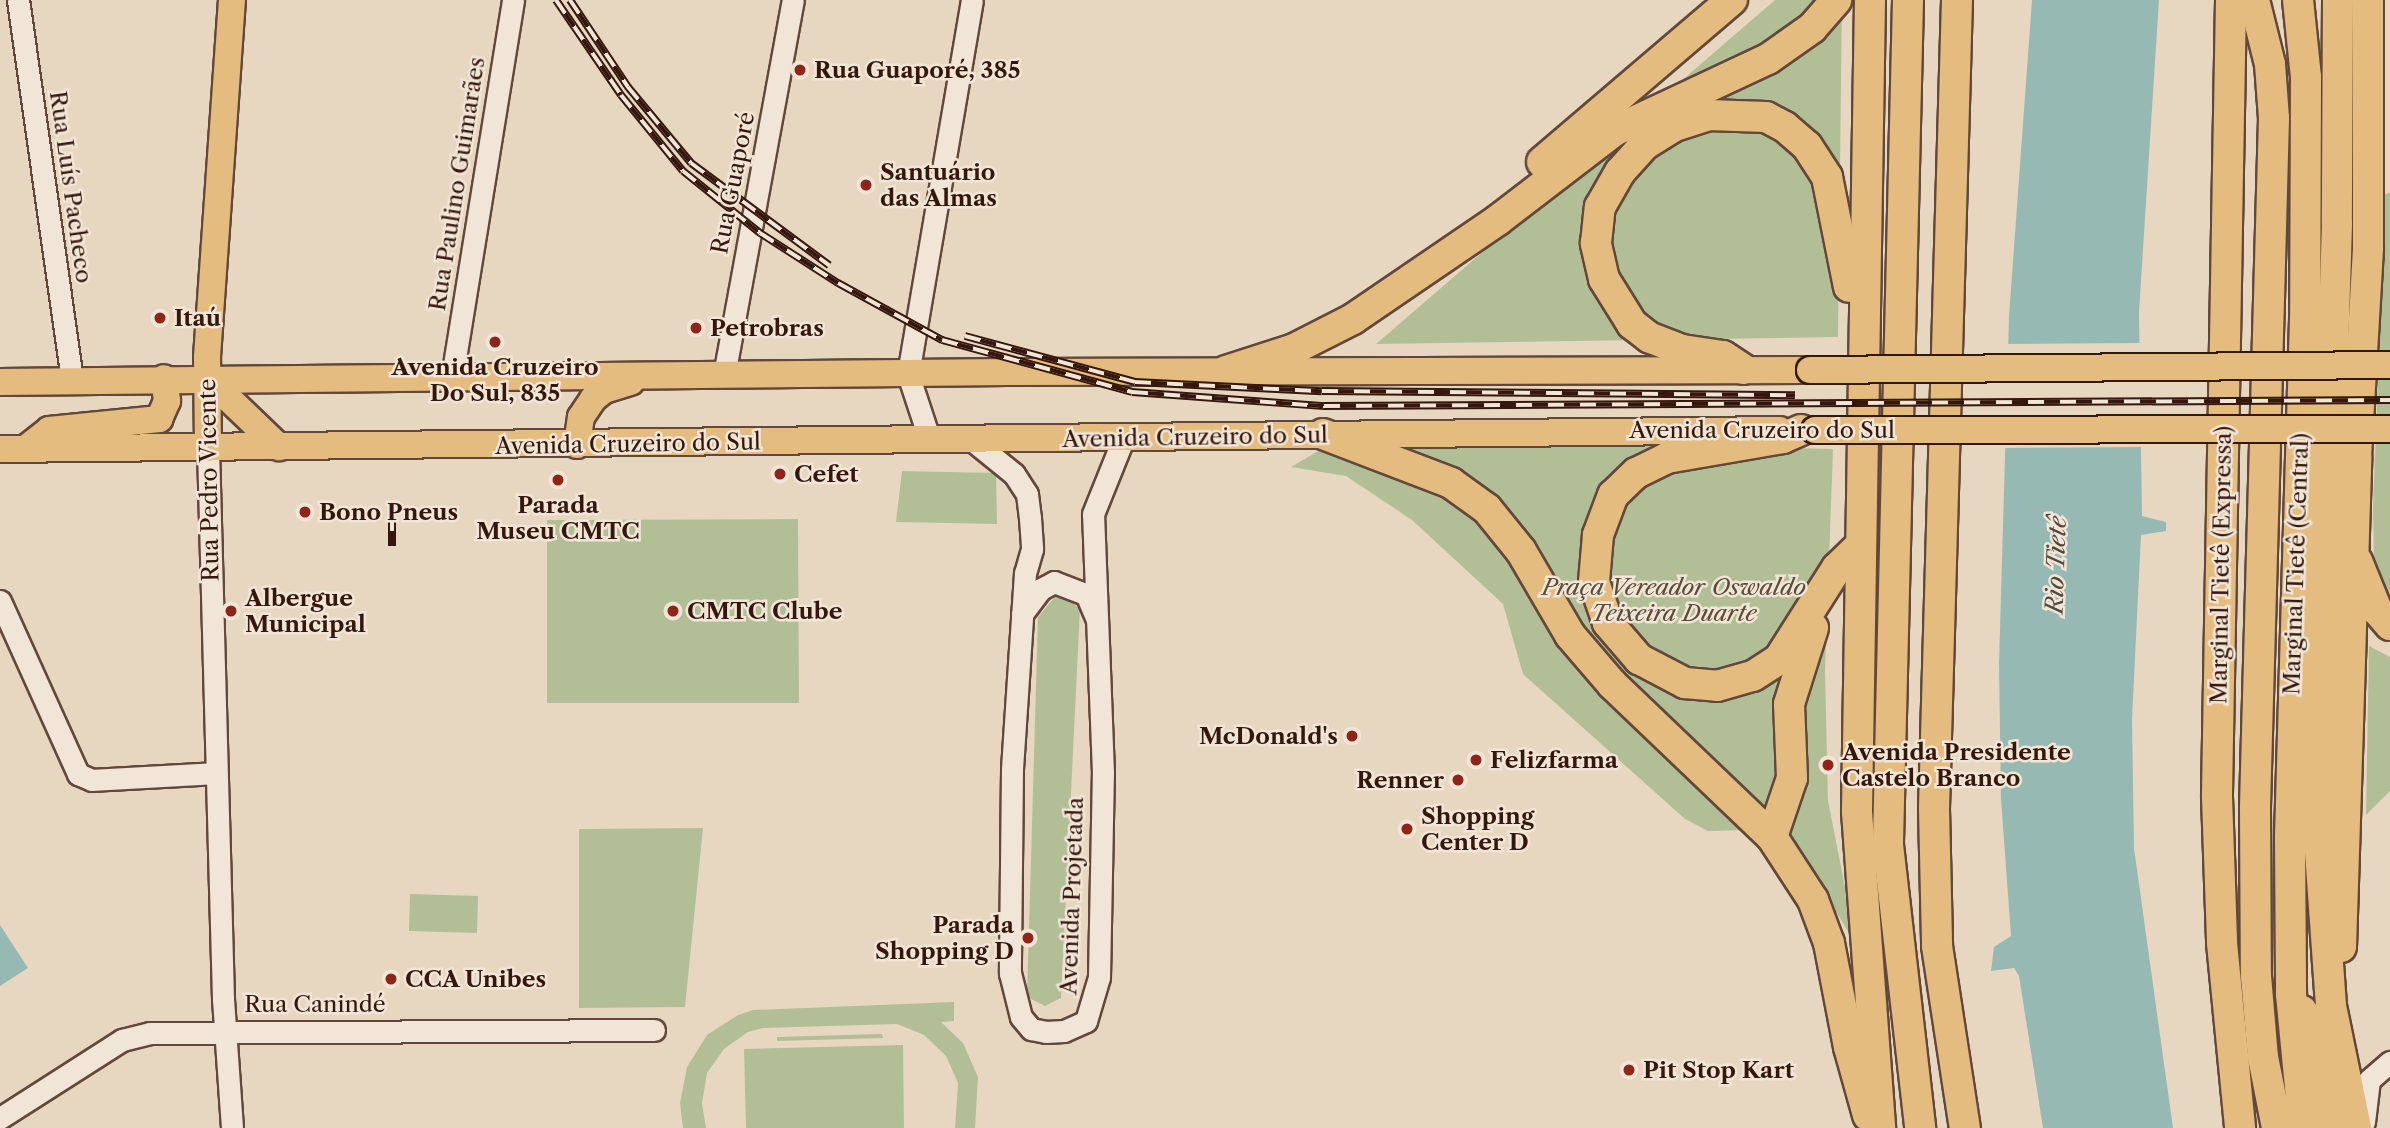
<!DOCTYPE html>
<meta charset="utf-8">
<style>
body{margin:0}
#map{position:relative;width:2390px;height:1128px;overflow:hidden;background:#e8d7c0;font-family:"Libre Caslon Text",serif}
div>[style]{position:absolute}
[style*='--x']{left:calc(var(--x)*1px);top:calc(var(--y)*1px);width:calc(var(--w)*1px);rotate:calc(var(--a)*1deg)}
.green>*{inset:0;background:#b2bf96}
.water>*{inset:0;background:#97b9b4}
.pier>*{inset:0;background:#e8d7c0}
.roads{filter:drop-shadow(2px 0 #62483a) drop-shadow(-2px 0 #62483a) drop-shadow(0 2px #62483a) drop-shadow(0 -2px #62483a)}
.minor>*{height:21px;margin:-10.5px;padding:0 10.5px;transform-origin:10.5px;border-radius:10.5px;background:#f0e5d6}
.major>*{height:26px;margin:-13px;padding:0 13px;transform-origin:13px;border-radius:13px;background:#e4bc80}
.highway>*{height:30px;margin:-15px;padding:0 15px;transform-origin:15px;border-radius:15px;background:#e4bc80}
.rail>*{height:8px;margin-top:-4px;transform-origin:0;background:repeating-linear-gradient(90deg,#f0e5d6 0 16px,#35180d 0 32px);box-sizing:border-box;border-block:2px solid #35180d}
.bridges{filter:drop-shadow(2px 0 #35180d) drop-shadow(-2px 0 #35180d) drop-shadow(0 2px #35180d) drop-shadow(0 -2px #35180d)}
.major-bridge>*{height:26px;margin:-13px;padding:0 13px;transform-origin:13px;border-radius:13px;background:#e4bc80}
.dots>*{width:19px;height:19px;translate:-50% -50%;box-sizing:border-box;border:4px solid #f0e5d6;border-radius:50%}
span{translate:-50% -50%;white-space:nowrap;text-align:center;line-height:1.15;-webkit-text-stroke:5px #f0e5d6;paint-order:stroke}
.poi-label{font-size:23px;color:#35180d;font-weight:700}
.left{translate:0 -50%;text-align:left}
.right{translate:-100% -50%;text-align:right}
.street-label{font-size:23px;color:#35180d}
.park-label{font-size:23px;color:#5a4a36;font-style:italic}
.water-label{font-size:24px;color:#52483f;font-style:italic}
</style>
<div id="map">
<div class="green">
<i style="clip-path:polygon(1775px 0,1842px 0,1838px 337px,1376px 344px)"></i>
<i style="clip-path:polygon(2390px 193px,2390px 600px,2374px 560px,2373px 508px,2385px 194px)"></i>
<i style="clip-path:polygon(1644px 445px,1833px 449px,1825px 671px,1828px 801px,1845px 887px,1849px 933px,1786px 829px,1708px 831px,1685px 819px,1523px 674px,1503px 604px,1412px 520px,1346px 476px,1291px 467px,1325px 447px)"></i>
<i style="clip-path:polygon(902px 471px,996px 473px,997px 524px,896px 522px)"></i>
<i style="clip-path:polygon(798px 519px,799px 703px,547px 703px,547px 520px)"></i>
<i style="clip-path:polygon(1059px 592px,1080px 609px,1061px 998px,1045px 1006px,1027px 997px,1038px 617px)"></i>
<i style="clip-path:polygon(2369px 646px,2390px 657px,2390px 791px,2366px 815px)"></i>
<i style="clip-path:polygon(703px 828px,685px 1007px,579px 1008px,579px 829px)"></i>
<i style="clip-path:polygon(410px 894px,478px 896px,477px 933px,409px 931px)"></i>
<i style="clip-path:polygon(954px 1002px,954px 1021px,941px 1022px,963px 1043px,978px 1077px,975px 1128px,955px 1128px,958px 1083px,946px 1056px,924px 1035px,897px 1024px,763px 1028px,748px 1032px,724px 1049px,707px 1073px,702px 1103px,706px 1128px,683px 1128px,680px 1103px,687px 1067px,707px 1035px,738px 1015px,753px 1010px)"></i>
<i style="clip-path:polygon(882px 1034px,883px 1038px,777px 1041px,777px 1037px)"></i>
<i style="clip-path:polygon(903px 1045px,904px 1128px,746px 1128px,744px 1049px)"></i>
</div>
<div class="water">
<i style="clip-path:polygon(2032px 0,2159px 0,2139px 312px,2142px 516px,2166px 522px,2166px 531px,2141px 535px,2132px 719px,2134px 848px,2173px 1128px,2043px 1128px,2019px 976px,2014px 968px,1991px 971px,1994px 947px,2011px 936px,2001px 799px,1999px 665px,2009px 316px)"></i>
<i style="clip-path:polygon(0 925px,28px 968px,0 986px)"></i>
</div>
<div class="pier">
<i style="clip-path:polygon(2143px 343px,2146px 447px,2002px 448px,2005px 344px)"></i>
</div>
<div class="roads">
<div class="minor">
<i style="--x:18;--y:0;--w:385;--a:81.9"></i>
<i style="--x:724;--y:375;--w:381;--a:-79.6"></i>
<i style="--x:452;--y:377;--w:382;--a:-80.8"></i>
<i style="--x:972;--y:440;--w:54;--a:39"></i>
<i style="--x:1014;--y:474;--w:24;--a:57"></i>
<i style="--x:1027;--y:494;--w:24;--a:83"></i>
<i style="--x:1030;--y:518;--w:31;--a:86"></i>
<i style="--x:1032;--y:549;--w:25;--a:106"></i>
<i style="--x:1025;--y:573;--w:197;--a:93.8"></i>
<i style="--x:1012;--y:770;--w:203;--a:90.6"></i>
<i style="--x:1010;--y:973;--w:45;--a:76"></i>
<i style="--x:1021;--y:1017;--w:16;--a:50"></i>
<i style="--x:1031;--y:1029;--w:15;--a:11"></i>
<i style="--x:1046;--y:1032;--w:18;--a:-3"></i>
<i style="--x:1064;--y:1031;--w:24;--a:-24"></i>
<i style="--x:1086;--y:1021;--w:46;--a:-73.5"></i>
<i style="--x:1099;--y:977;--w:204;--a:-88.9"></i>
<i style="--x:1103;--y:773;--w:259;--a:-92.2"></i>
<i style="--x:1093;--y:514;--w:83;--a:-68.1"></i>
<i style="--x:930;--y:441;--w:71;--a:-108.2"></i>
<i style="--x:908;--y:374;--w:379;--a:-80.3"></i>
<i style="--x:208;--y:448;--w:551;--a:88.44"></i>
<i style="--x:223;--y:999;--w:129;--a:86"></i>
<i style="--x:0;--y:601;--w:190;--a:65.7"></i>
<i style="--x:78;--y:774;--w:15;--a:23"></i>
<i style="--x:92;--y:780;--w:124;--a:-3.2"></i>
<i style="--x:1022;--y:614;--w:31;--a:-53"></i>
<i style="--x:1041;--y:589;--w:15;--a:-28"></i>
<i style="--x:1054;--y:582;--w:34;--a:21"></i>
<i style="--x:1086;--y:594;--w:26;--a:67"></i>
<i style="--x:0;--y:1118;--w:145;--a:-32.6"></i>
<i style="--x:122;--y:1040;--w:29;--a:-14"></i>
<i style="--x:150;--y:1033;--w:504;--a:-0.34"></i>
<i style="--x:2364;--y:1122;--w:42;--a:-83.2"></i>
<i style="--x:2369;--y:1080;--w:28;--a:-41"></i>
</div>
<div class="major">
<i style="--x:207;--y:378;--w:100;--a:43.8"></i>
<i style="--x:0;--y:382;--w:1010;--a:-0.57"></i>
<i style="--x:1010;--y:372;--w:800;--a:-0.14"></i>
<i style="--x:577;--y:445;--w:28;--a:-82"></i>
<i style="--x:581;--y:417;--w:22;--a:-56"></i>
<i style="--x:593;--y:399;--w:14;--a:-39"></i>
<i style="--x:604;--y:390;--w:28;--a:-17"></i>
<i style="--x:208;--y:448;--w:91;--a:-90.6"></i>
<i style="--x:207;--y:357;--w:358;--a:-86"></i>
<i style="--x:0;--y:449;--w:1780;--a:-0.61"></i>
<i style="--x:25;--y:449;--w:31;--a:-38"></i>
<i style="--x:49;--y:430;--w:111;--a:-5.7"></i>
<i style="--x:159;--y:419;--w:20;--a:-66"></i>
<i style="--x:167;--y:401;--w:23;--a:-97"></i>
</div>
<div class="highway">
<i style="--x:1870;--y:0;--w:812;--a:90.92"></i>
<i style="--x:1857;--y:812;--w:317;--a:85.8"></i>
<i style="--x:1908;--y:0;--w:845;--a:91.36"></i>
<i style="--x:1888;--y:845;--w:285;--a:83.5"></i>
<i style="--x:1957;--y:0;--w:809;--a:91.63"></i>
<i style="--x:1934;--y:809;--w:137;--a:88.7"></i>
<i style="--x:1937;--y:946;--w:184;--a:81.3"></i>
<i style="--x:2231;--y:0;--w:797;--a:91.01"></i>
<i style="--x:2217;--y:797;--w:146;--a:88"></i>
<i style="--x:2222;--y:943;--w:186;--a:84.4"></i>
<i style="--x:2254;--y:0;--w:66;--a:76"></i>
<i style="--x:2270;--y:64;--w:54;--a:85.8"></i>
<i style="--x:2274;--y:118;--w:690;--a:91.58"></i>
<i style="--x:2255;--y:808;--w:168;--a:89.7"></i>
<i style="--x:2256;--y:976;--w:81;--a:85.1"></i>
<i style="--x:2263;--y:1057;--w:72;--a:78.8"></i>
<i style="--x:2298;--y:0;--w:77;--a:84.1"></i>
<i style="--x:2306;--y:77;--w:242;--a:90.2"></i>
<i style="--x:2305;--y:319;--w:519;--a:91.66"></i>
<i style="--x:2290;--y:838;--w:156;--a:89.6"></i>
<i style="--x:2291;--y:994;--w:135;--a:84.5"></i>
<i style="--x:2338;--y:0;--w:224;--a:90.3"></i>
<i style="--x:2337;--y:224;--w:600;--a:91.81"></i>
<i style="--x:2318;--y:824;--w:182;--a:85.9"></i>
<i style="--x:2331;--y:1006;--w:125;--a:78.4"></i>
<i style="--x:1542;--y:162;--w:250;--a:-40.5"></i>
<i style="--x:1743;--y:369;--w:24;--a:-147"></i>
<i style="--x:1723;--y:356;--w:41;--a:-171.7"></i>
<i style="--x:1682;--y:350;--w:34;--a:-159"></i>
<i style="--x:1650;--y:338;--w:23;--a:-142"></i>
<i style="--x:1632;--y:324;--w:53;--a:-121.9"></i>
<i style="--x:1604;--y:279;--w:37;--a:-103"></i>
<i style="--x:1596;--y:243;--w:36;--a:-84"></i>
<i style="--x:1600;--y:207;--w:40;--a:-60.3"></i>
<i style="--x:1620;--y:172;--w:36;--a:-48"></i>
<i style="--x:1644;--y:145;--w:36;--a:-32"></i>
<i style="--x:1675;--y:126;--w:35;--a:-18"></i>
<i style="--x:1708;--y:115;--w:58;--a:2"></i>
<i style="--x:1766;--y:117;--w:21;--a:28"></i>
<i style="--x:1785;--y:127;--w:29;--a:41"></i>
<i style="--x:1807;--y:146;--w:37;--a:57"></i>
<i style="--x:1827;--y:177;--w:112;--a:78.7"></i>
<i style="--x:1226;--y:371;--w:71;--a:-17.9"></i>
<i style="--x:1294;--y:349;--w:66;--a:-27"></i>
<i style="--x:1353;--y:319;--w:176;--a:-34.3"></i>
<i style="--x:1498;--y:220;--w:146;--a:-37.5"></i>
<i style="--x:1614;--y:131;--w:170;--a:-25.1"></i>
<i style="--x:1768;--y:59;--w:54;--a:-35.2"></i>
<i style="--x:1812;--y:28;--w:37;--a:-49"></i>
<i style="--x:1801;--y:430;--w:20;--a:156"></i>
<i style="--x:1783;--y:438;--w:118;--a:170.2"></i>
<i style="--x:1667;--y:458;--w:34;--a:154"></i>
<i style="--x:1636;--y:473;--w:32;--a:136"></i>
<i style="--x:1613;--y:495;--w:43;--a:110.6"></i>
<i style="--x:1598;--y:535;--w:47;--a:94.9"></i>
<i style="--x:1594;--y:582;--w:43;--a:71.1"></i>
<i style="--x:1608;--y:623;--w:48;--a:49.3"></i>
<i style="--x:1639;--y:659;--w:52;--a:27.6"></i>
<i style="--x:1685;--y:683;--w:32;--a:5"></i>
<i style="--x:1717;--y:686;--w:37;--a:-16"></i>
<i style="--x:1753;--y:676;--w:31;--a:-33"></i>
<i style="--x:1779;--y:659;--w:108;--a:-57.5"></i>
<i style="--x:1837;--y:568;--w:30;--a:-44"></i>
<i style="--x:1323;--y:434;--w:137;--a:20.9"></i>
<i style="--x:1451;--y:483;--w:44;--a:35.8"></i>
<i style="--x:1487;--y:509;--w:54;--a:51"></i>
<i style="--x:1521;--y:551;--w:97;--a:59.7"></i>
<i style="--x:1570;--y:635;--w:65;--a:49.4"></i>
<i style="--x:1612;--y:684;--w:221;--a:43.7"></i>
<i style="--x:1772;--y:837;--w:75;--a:56.9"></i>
<i style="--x:1813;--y:900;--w:46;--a:69.6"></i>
<i style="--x:1829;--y:943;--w:106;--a:79.1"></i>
<i style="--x:1849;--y:1047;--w:71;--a:74.4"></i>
<i style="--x:2357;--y:561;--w:53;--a:67.8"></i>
<i style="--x:2377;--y:610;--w:20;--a:49"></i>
<i style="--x:1772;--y:837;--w:62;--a:-71.3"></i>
<i style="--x:1792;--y:778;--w:74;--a:-92.3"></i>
<i style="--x:1789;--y:704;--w:80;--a:-72.5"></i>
<i style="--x:2341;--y:947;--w:490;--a:-88.2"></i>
<i style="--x:2356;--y:457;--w:210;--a:-86.7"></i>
<i style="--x:2368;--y:247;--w:247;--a:-90"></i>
<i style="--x:2302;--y:1011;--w:14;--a:60"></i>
<i style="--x:2309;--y:1023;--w:108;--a:77.1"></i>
</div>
</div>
<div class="rail">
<i style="--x:556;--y:0;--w:115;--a:55.6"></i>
<i style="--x:621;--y:95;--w:98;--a:50.8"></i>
<i style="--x:683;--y:171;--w:99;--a:38.8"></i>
<i style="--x:760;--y:233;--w:93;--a:32.7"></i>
<i style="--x:838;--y:283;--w:119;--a:28.7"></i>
<i style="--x:942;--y:340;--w:197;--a:15.3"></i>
<i style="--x:1132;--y:392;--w:193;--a:4.2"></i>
<i style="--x:1324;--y:406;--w:1066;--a:-0.32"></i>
<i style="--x:570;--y:0;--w:105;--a:56.3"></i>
<i style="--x:628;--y:87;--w:99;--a:50.3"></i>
<i style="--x:691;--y:163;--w:172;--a:36.5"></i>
<i style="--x:965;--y:336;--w:176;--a:15.1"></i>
<i style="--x:1135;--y:382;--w:187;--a:2.8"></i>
<i style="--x:1322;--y:391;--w:473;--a:0.5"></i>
<i style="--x:392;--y:515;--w:31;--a:90"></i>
</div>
<div class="bridges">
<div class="major-bridge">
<i style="--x:1810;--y:370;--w:580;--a:-0.49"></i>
<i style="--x:1815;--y:430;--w:575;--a:-0.1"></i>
</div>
</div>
<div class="dots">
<i style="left:800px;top:70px;background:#8f2418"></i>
<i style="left:866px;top:185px;background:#8f2418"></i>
<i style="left:160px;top:318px;background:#8f2418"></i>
<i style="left:696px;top:328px;background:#8f2418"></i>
<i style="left:495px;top:342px;background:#8f2418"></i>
<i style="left:780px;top:474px;background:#8f2418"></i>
<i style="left:558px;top:480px;background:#8f2418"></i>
<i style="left:305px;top:512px;background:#8f2418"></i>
<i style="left:231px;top:611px;background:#8f2418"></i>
<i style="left:673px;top:611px;background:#8f2418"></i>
<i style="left:1352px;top:736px;background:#8f2418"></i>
<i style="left:1476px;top:760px;background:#8f2418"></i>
<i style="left:1828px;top:765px;background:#8f2418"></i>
<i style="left:1458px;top:780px;background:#8f2418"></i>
<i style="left:1407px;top:829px;background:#8f2418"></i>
<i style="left:1028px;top:938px;background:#8f2418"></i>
<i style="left:391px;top:979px;background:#8f2418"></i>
<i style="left:1629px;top:1070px;background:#8f2418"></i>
</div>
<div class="poi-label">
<span class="left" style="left:814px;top:70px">Rua Guaporé, 385</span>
<span class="left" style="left:880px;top:185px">Santuário<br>das Almas</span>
<span class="left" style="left:174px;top:318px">Itaú</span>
<span class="left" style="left:710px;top:328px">Petrobras</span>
<span style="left:495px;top:380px">Avenida Cruzeiro<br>Do Sul, 835</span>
<span class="left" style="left:794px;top:474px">Cefet</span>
<span style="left:558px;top:518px">Parada<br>Museu CMTC</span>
<span class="left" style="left:319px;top:512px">Bono Pneus</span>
<span class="left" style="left:245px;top:611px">Albergue<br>Municipal</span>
<span class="left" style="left:687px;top:611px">CMTC Clube</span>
<span class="right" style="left:1338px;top:736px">McDonald's</span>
<span class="left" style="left:1842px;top:765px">Avenida Presidente<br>Castelo Branco</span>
<span class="left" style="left:1490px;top:760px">Felizfarma</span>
<span class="right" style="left:1444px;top:780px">Renner</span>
<span class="left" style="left:1421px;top:829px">Shopping<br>Center D</span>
<span class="right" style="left:1014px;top:938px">Parada<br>Shopping D</span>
<span class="left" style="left:405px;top:979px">CCA Unibes</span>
<span class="left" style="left:1643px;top:1070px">Pit Stop Kart</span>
</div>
<div class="street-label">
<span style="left:733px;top:183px;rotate:-79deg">Rua Guaporé</span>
<span style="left:457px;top:184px;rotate:-81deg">Rua Paulino Guimarães</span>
<span style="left:71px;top:187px;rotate:82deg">Rua Luís Pacheco</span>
<span style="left:1762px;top:430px">Avenida Cruzeiro do Sul</span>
<span style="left:1195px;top:437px;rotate:-1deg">Avenida Cruzeiro do Sul</span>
<span style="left:628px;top:444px;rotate:-1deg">Avenida Cruzeiro do Sul</span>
<span style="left:209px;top:480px;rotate:-91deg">Rua Pedro Vicente</span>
<span style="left:2296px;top:564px;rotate:-88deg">Marginal Tietê (Central)</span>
<span style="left:2221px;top:565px;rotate:-89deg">Marginal Tietê (Expressa)</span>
<span style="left:1072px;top:896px;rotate:-88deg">Avenida Projetada</span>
<span style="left:315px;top:1004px">Rua Canindé</span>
</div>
<div class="park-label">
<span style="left:1674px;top:600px">Praça Vereador Oswaldo<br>Teixeira Duarte</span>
</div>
<div class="water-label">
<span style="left:2056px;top:565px;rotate:-88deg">Rio Tietê</span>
</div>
</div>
